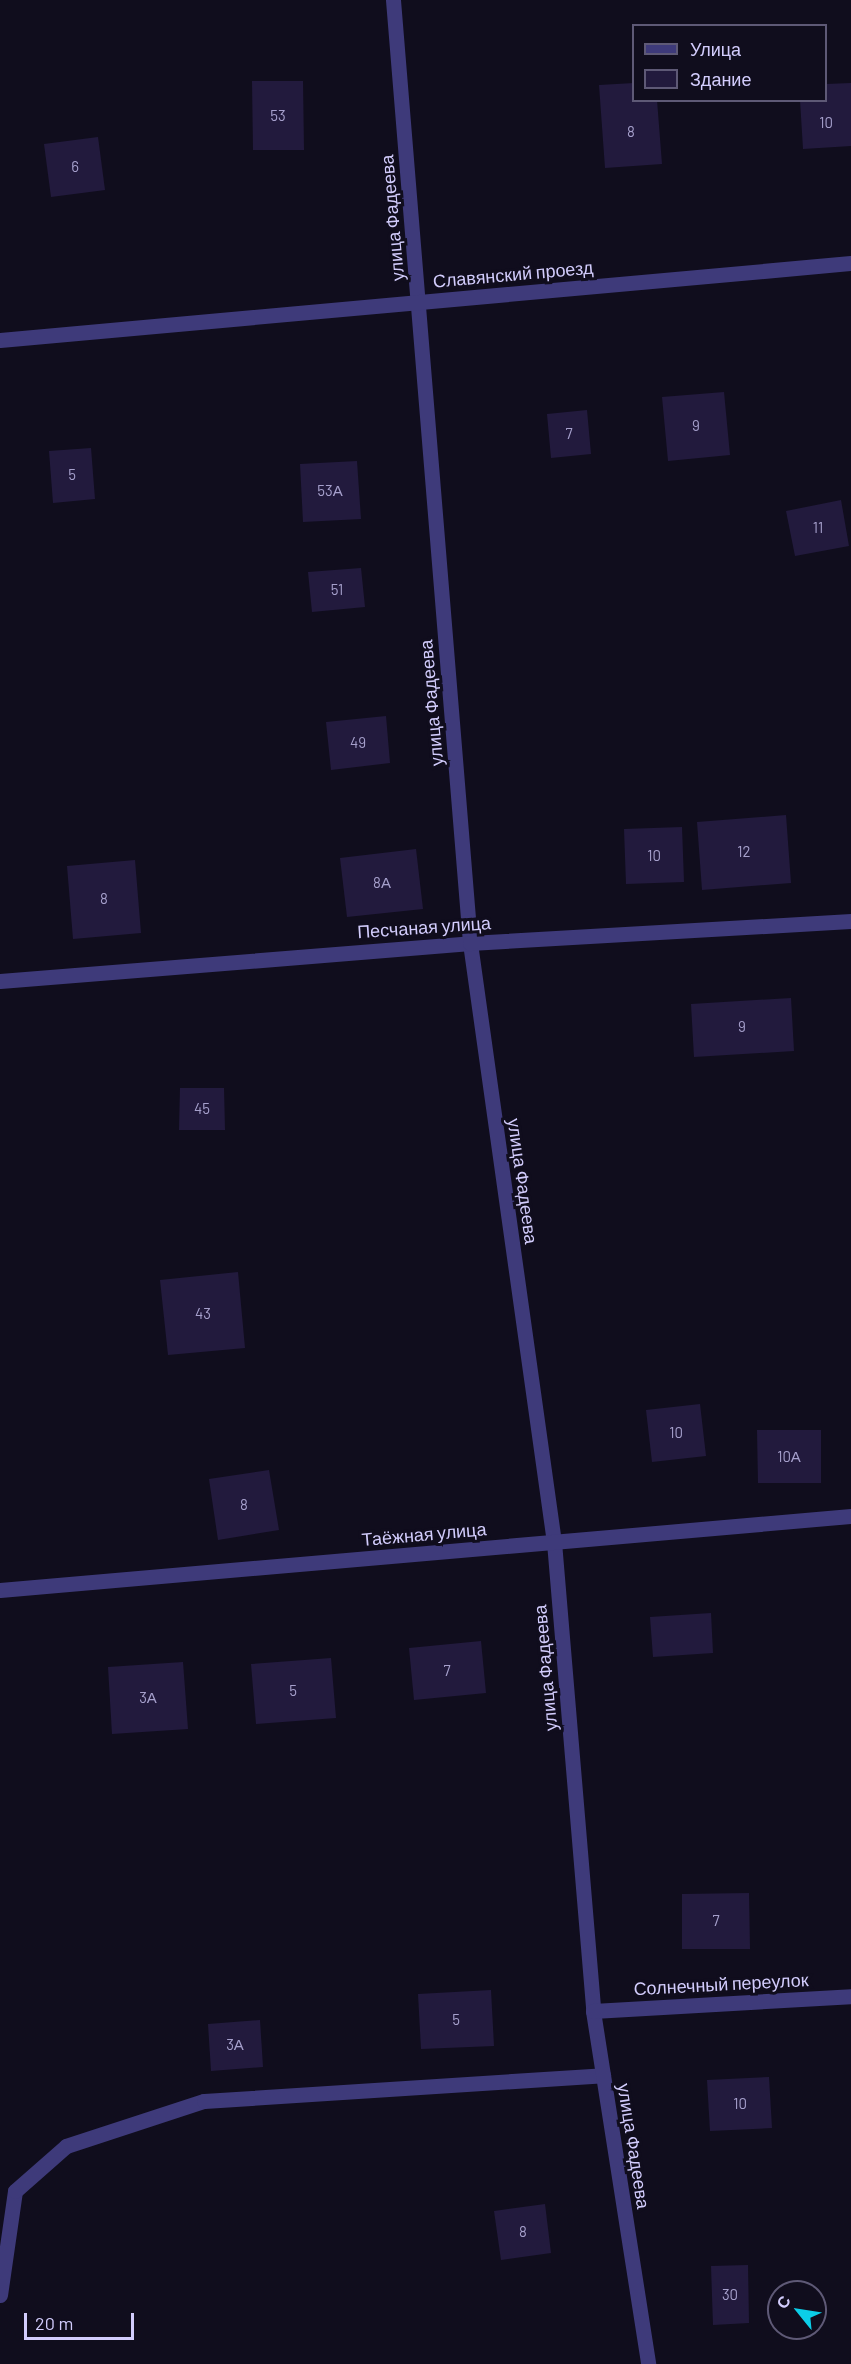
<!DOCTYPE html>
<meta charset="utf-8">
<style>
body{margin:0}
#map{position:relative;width:851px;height:2364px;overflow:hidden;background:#100d1d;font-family:Barlow,sans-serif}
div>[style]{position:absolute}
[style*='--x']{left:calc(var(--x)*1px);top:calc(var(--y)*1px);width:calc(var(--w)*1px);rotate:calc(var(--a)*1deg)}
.building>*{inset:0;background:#221a3d}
.service>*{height:15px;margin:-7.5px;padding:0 7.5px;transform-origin:7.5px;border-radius:7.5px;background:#3e3a7a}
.minor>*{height:15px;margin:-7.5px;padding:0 7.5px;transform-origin:7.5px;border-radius:7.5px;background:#3e3a7a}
span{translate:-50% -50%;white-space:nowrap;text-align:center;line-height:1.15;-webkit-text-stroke:6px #100d1d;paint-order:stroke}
.number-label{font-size:15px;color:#a6a0cc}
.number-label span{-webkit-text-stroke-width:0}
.street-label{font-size:18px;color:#d2ccfc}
.legend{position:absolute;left:632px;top:24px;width:195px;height:78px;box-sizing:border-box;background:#100d1d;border:2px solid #5e5976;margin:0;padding:8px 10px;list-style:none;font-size:18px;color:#d2ccfc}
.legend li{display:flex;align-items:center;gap:12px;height:30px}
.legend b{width:30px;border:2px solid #5e5976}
.north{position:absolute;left:767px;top:2280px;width:60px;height:60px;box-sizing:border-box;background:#100d1d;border:2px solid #5e5976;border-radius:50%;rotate:300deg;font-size:16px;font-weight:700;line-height:24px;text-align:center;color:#d2ccfc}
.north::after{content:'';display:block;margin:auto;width:21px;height:27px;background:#0ccee8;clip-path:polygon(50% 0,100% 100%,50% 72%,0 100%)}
.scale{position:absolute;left:24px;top:2313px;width:110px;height:27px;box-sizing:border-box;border:3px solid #d2ccfc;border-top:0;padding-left:8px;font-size:18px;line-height:21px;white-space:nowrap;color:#d2ccfc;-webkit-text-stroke:4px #100d1d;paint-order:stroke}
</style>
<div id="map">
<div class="building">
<i style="clip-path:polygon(252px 81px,303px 81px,304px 150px,253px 150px)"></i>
<i style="clip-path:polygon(634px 83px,634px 100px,657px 100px,662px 164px,605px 168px,599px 85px)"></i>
<i style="clip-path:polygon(851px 83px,851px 146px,803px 149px,800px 100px,826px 100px,826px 84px)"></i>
<i style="clip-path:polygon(98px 137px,105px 190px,51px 197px,44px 144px)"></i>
<i style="clip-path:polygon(724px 392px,730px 455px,668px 461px,662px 397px)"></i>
<i style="clip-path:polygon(587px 410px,591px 454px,551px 458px,547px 414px)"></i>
<i style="clip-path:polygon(91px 448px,95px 499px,53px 503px,49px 451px)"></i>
<i style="clip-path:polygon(357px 461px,361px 519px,303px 522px,300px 464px)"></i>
<i style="clip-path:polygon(841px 500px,849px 546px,795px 556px,786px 511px)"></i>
<i style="clip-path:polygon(361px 568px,365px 607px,312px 612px,308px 572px)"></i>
<i style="clip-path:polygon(386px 716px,390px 763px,331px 770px,326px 722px)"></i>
<i style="clip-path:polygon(786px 815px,791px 883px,702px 890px,697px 822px)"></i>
<i style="clip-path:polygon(682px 827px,684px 882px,626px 884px,624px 829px)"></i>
<i style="clip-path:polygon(416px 849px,423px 909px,347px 917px,340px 858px)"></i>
<i style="clip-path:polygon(135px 860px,141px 933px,73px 939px,67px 866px)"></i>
<i style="clip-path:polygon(791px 998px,794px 1051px,694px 1057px,691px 1004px)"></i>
<i style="clip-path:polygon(180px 1088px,224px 1088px,225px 1130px,179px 1130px)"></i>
<i style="clip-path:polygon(238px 1272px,245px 1348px,168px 1355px,160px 1280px)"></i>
<i style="clip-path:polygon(700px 1404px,706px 1456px,652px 1462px,646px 1410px)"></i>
<i style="clip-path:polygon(757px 1430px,821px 1430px,821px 1483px,758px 1483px)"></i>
<i style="clip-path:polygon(269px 1470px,279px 1530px,218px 1540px,209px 1479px)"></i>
<i style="clip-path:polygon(711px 1613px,713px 1653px,653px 1657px,650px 1617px)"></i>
<i style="clip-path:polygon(481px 1641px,486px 1693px,414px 1700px,409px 1648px)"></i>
<i style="clip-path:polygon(331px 1658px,336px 1718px,256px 1724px,251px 1664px)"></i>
<i style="clip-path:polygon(183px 1662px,188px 1729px,112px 1734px,108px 1667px)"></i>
<i style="clip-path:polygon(749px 1893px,750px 1949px,682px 1949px,682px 1894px)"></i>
<i style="clip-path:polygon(491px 1990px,494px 2046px,421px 2049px,418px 1994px)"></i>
<i style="clip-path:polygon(260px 2020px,263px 2067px,211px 2071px,208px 2024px)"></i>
<i style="clip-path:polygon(769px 2077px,772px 2128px,710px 2131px,707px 2080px)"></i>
<i style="clip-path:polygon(545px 2204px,551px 2253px,501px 2260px,494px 2211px)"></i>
<i style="clip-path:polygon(748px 2265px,749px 2323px,713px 2325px,711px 2266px)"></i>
</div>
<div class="service">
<i style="--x:0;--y:2295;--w:105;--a:-81.8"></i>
<i style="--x:15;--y:2191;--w:68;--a:-41.4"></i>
<i style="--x:66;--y:2146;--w:145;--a:-18.1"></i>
<i style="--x:204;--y:2101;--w:400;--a:-3.7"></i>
</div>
<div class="minor">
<i style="--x:393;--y:0;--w:946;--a:85.33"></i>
<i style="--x:470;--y:943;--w:605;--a:82.02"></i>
<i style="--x:554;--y:1542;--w:471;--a:85.2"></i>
<i style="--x:593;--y:2011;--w:357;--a:81.1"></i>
<i style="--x:0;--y:340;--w:854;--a:-5.17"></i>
<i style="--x:0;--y:981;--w:472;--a:-4.6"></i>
<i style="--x:470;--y:943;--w:382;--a:-3.3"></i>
<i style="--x:0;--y:1590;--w:854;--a:-4.97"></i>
<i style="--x:593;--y:2011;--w:258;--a:-3.3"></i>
</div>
<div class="number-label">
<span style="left:278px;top:116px">53</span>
<span style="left:826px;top:123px">10</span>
<span style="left:631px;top:132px">8</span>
<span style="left:75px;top:167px">6</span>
<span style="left:696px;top:426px">9</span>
<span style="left:569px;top:434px">7</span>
<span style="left:72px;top:475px">5</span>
<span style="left:330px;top:491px">53А</span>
<span style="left:818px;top:528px">11</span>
<span style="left:337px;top:590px">51</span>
<span style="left:358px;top:743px">49</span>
<span style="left:744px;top:852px">12</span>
<span style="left:654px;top:856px">10</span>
<span style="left:382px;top:883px">8А</span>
<span style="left:104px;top:899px">8</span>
<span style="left:742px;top:1027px">9</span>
<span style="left:202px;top:1109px">45</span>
<span style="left:203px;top:1314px">43</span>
<span style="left:676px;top:1433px">10</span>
<span style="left:789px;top:1457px">10А</span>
<span style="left:244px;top:1505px">8</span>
<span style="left:447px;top:1671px">7</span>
<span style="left:293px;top:1691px">5</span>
<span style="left:148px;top:1698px">3А</span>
<span style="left:716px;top:1921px">7</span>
<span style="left:456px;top:2020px">5</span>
<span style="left:235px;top:2045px">3А</span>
<span style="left:740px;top:2104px">10</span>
<span style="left:523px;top:2232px">8</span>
<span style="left:730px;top:2295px">30</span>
</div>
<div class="street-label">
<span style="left:392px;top:218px;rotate:-95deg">улица Фадеева</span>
<span style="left:513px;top:274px;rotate:-5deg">Славянский проезд</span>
<span style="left:431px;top:703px;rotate:-95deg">улица Фадеева</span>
<span style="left:424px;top:927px;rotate:-4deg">Песчаная улица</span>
<span style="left:523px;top:1181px;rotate:82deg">улица Фадеева</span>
<span style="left:424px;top:1534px;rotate:-5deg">Таёжная улица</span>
<span style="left:545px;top:1668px;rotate:-95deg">улица Фадеева</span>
<span style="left:721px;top:1984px;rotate:-3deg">Солнечный переулок</span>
<span style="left:634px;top:2146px;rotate:81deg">улица Фадеева</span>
</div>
<ul class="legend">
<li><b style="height:8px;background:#3e3a7a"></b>Улица</li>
<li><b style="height:16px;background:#221a3d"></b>Здание</li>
</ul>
<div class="north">С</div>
<div class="scale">20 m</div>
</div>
